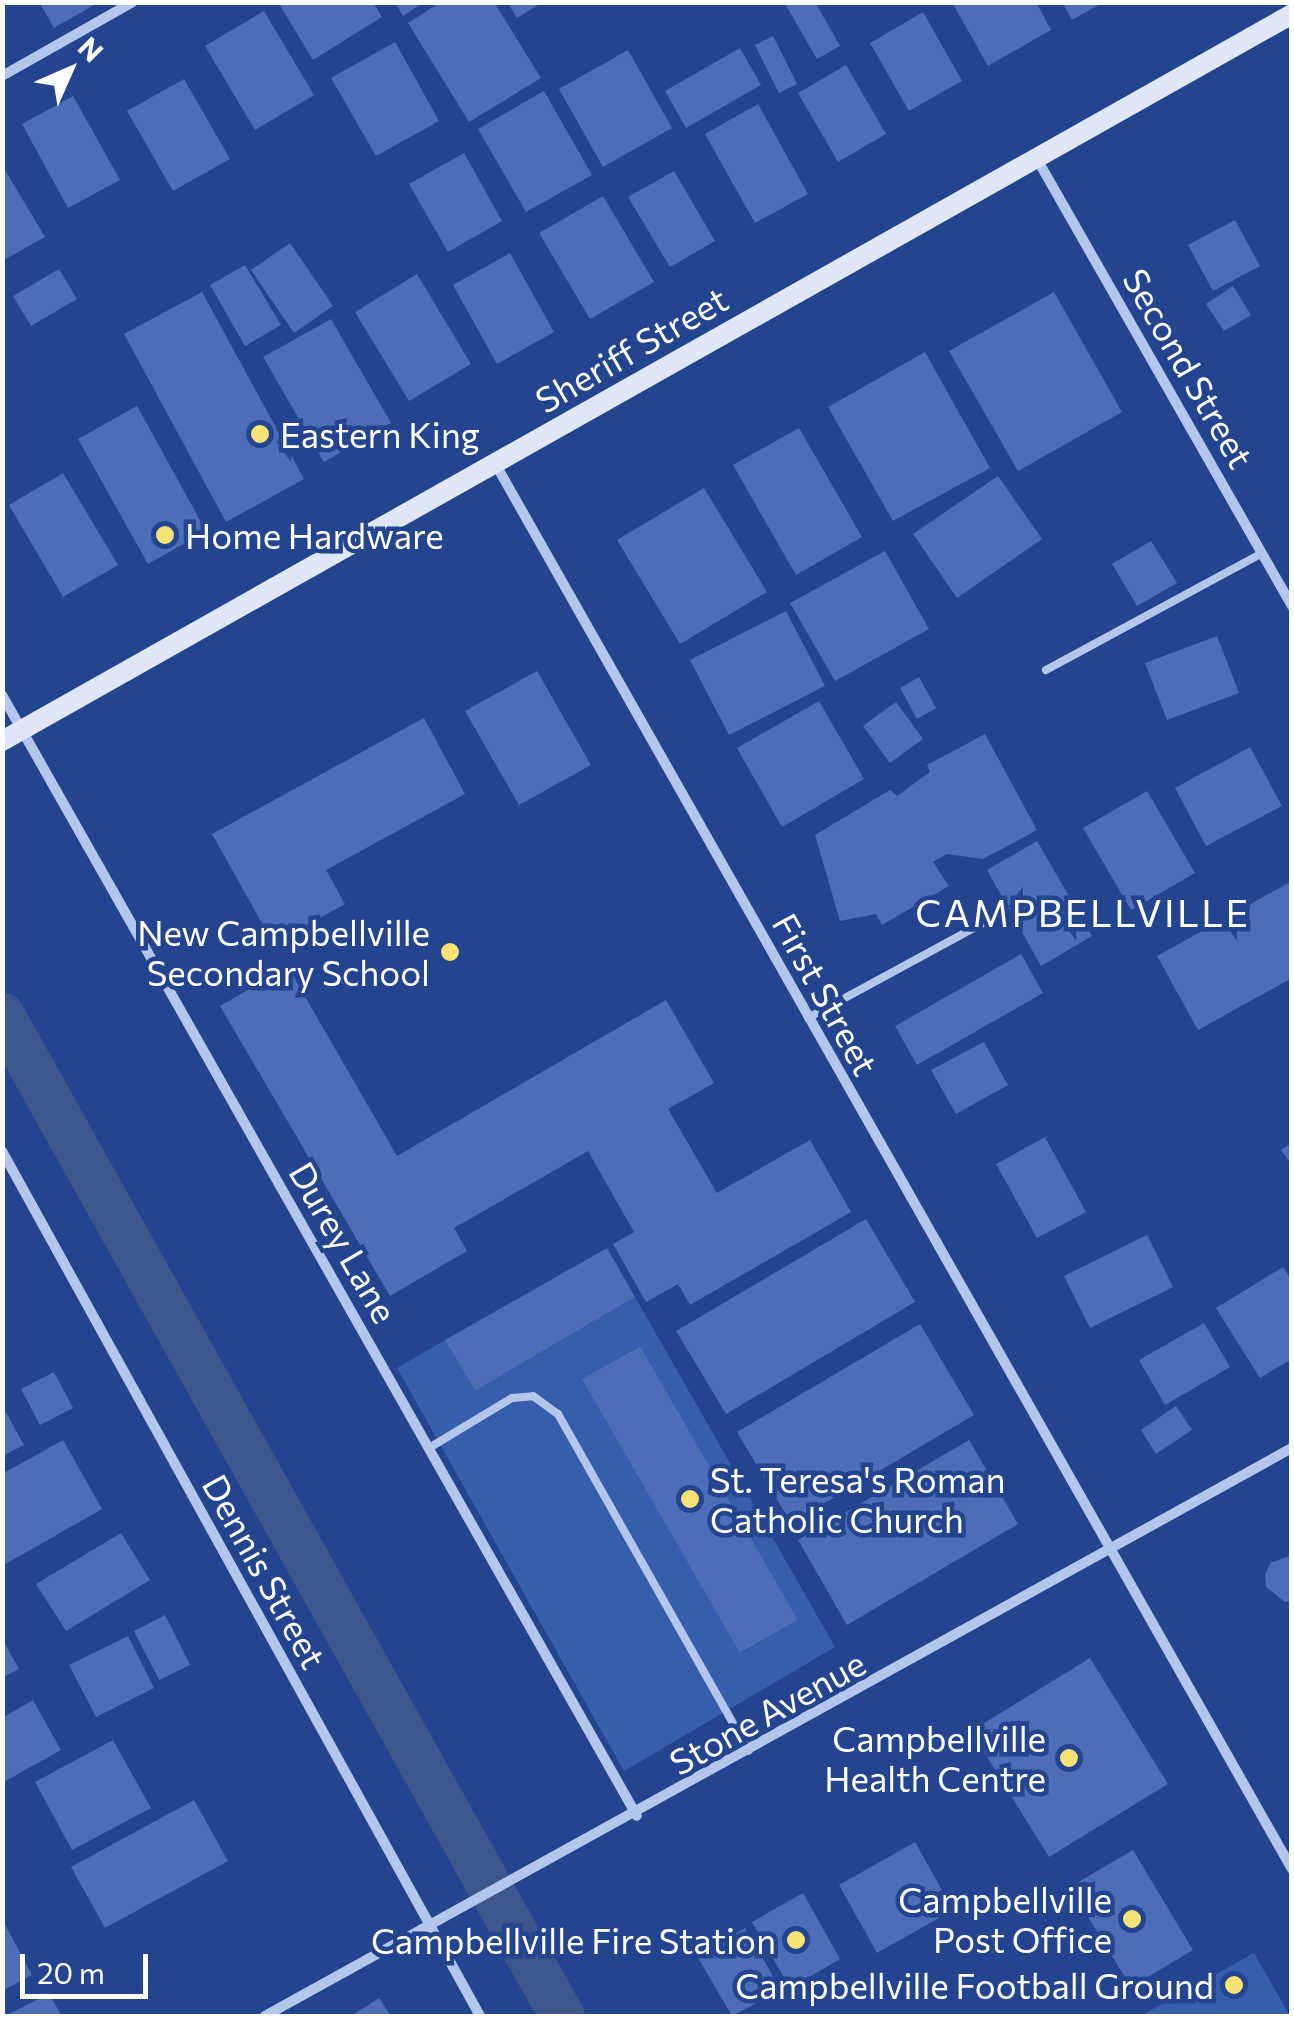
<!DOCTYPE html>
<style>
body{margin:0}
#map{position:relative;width:1294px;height:2019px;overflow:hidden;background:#23458f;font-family:Commissioner,sans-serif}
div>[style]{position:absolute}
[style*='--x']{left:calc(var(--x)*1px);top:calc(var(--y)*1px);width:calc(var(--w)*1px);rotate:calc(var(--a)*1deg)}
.green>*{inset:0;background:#375eac}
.canal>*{height:45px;margin:-22.5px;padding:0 22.5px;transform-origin:22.5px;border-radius:22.5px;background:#3d568c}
.building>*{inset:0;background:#4b6eb6}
.service>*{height:8px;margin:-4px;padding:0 4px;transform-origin:4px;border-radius:4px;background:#b3c6ec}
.minor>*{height:10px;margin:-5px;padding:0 5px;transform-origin:5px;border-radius:5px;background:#b3c6ec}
.secondary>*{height:20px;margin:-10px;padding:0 10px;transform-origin:10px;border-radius:10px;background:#dfe7f9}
.dots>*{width:28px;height:28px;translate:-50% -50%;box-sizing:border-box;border:5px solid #23458f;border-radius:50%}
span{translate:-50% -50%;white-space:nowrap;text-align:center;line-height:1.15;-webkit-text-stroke:9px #23458f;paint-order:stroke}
.street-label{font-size:35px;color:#fff}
.poi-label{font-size:35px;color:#fff}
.left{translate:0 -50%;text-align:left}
.right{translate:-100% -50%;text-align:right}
.neighbourhood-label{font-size:38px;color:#fff;letter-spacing:2.5px}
.frame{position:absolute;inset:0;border:5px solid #fff;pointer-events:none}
.north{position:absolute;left:20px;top:20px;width:100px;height:100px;-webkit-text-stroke:8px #23458f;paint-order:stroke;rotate:45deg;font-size:28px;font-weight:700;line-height:40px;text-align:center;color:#fff}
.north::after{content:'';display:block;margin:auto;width:35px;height:45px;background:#fff;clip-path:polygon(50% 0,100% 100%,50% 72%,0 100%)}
.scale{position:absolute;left:20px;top:1954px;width:128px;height:45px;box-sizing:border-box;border:5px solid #fff;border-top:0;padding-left:12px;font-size:30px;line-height:35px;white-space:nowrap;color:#fff;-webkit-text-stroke:8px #23458f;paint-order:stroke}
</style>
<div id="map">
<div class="green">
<i style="clip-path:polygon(evenodd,635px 1297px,835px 1647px,624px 1771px,397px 1368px,445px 1340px,475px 1391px,635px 1297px,639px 1346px,798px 1620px,741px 1653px,583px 1379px,639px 1346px)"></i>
<i style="clip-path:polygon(1254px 1953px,1290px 2016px,1140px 2016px)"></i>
</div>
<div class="canal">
<i style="--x:2;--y:1015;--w:1147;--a:60.78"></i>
</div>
<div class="building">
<i style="clip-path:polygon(39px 2px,99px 2px,54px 28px)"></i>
<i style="clip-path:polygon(278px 2px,373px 2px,382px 17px,313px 60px)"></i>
<i style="clip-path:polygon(395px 2px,424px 2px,403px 16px)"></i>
<i style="clip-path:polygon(441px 2px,494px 2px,541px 78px,469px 122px,408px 23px)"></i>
<i style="clip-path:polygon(507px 2px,543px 2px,517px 18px)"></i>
<i style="clip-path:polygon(784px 2px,815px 2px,840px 46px,817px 59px)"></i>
<i style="clip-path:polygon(952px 2px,1036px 2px,1051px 30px,988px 66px)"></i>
<i style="clip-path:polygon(1062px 2px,1104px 2px,1072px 20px)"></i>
<i style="clip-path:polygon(264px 11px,314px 95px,255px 130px,205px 46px)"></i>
<i style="clip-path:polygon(923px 12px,962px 81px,909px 111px,870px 43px)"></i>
<i style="clip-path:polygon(773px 36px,797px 84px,779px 93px,755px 45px)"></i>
<i style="clip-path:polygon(395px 42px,439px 121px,376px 156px,331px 78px)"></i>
<i style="clip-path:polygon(740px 48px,761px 85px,686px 128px,665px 91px)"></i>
<i style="clip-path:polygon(628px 50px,672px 128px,603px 167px,559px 89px)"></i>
<i style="clip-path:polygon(846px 65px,886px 134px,838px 162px,798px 93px)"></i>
<i style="clip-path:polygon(184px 79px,230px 159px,173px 191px,127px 111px)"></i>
<i style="clip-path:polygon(544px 91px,592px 175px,526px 212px,478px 129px)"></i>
<i style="clip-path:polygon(73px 96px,120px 180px,68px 208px,22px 124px)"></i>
<i style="clip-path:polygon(758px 104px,808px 194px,755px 223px,705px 134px)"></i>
<i style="clip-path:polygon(464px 153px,502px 221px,448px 252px,409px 184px)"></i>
<i style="clip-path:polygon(2px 165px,45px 237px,2px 261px)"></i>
<i style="clip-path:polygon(674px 171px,715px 241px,670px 267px,628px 197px)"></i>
<i style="clip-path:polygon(603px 196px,654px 282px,590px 319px,539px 233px)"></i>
<i style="clip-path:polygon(1235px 220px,1260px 266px,1213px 291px,1188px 245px)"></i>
<i style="clip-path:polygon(290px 243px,333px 306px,294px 333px,251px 270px)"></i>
<i style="clip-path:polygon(510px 253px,554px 332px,497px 364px,453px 285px)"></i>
<i style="clip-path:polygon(245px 265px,281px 325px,245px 346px,210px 285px)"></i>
<i style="clip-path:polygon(59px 269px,77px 299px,31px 326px,13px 296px)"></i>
<i style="clip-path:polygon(417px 274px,471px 364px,409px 401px,355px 312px)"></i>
<i style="clip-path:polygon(1233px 286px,1251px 315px,1224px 331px,1206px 304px)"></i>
<i style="clip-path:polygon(202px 292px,304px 479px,226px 522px,124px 334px)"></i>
<i style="clip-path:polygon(1054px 292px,1122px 412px,1018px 471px,949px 351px)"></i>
<i style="clip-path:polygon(331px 319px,391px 423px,324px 462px,263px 357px)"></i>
<i style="clip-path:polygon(925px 352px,990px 468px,893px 521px,828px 407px)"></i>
<i style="clip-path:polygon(137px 406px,206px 531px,148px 564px,78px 439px)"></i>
<i style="clip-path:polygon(799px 428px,862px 537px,796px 575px,733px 465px)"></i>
<i style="clip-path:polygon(63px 473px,118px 565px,63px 597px,9px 505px)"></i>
<i style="clip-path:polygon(998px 476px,1042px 539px,957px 598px,913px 534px)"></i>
<i style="clip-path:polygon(704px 488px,767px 592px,680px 644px,617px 540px)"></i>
<i style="clip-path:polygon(1151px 541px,1177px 583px,1137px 606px,1112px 564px)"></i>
<i style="clip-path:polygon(885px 551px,929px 629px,835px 681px,790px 603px)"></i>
<i style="clip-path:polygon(786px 611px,825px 686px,729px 735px,690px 660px)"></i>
<i style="clip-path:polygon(1217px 636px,1239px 693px,1167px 720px,1145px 663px)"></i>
<i style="clip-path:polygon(537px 671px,591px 765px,519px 805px,465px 711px)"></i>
<i style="clip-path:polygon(919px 677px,936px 708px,917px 719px,900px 688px)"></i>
<i style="clip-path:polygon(819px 701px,864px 779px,782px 827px,737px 748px)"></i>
<i style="clip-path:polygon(896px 702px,923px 739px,890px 763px,863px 726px)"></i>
<i style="clip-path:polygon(424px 718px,465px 794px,326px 870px,345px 904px,273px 943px,212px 834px)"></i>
<i style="clip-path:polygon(985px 734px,1037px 830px,983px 859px,947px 854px,933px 862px,949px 886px,882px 925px,876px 914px,840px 921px,815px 835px,890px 790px,897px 796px,930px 772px,927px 765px)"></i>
<i style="clip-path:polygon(1250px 747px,1282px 806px,1206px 846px,1175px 788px)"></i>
<i style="clip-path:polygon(1147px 791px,1195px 873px,1131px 910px,1083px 828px)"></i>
<i style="clip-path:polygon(1037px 841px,1092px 936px,1041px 966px,987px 870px)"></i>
<i style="clip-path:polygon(1292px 881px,1292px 978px,1198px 1030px,1157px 956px)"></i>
<i style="clip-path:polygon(1021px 954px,1043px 993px,917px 1065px,895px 1026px)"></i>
<i style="clip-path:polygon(288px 967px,397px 1156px,666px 1000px,714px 1083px,668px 1109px,717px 1193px,810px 1140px,851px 1212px,690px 1305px,678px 1284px,646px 1302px,613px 1244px,634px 1232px,588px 1151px,454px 1228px,467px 1251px,390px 1296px,220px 1006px)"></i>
<i style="clip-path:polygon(984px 1042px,1008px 1085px,956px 1114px,931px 1070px)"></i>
<i style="clip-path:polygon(1045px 1137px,1086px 1212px,1037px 1238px,996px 1164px)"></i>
<i style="clip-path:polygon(1292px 1143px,1292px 1165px,1281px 1150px)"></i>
<i style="clip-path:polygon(866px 1219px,915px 1302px,726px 1414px,676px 1331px)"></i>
<i style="clip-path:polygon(1147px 1235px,1173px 1287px,1090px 1328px,1064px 1276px)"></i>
<i style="clip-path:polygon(607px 1248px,635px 1297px,475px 1391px,445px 1340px)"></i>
<i style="clip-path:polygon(1283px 1267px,1292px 1281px,1292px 1359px,1260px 1378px,1216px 1308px)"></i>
<i style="clip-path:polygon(1204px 1323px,1230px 1367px,1165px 1405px,1139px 1360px)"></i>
<i style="clip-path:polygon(920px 1324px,974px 1415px,791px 1523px,737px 1432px)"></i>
<i style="clip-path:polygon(640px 1346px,798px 1620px,740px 1653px,582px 1379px)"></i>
<i style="clip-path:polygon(54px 1372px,73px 1408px,40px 1425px,21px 1389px)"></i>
<i style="clip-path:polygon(2px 1405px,24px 1445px,2px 1456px)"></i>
<i style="clip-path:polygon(1176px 1406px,1192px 1430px,1156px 1454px,1141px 1430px)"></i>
<i style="clip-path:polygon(63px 1440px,102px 1509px,2px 1566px,2px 1474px)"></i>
<i style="clip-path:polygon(969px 1440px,1018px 1524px,847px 1625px,798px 1540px)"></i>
<i style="clip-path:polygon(121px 1533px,150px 1580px,66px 1631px,36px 1584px)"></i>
<i style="clip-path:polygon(1292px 1555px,1292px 1601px,1285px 1602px,1266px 1587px,1265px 1575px,1270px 1563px)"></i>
<i style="clip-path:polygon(165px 1615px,190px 1665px,159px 1680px,134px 1631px)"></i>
<i style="clip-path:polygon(128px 1636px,154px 1688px,96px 1717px,69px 1665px)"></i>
<i style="clip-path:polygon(2px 1639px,19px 1669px,2px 1678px)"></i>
<i style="clip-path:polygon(1090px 1658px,1168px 1784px,1049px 1857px,971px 1731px)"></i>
<i style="clip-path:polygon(33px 1700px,61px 1750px,2px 1783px,2px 1718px)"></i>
<i style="clip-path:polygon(113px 1740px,151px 1808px,72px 1850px,35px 1782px)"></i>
<i style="clip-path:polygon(194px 1800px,228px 1861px,105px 1928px,71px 1867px)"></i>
<i style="clip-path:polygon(915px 1842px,953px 1910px,877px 1953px,839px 1885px)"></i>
<i style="clip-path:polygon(1133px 1850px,1193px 1950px,1131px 1987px,1070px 1887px)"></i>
<i style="clip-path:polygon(803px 1893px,840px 1959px,790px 1988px,752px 1922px)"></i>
<i style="clip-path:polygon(2px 1919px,32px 1975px,2px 1991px)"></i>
<i style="clip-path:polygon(745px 1928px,781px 1990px,732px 2016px,697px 1956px)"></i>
<i style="clip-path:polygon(49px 1994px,62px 2016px,5px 2016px)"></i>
<i style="clip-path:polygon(379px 1998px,391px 2016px,351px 2016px)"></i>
</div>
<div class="service">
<i style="--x:1046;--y:670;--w:246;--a:-28.4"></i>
<i style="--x:808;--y:1018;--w:207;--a:-28.5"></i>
<i style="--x:429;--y:1448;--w:97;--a:-31.1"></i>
<i style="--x:512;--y:1398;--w:21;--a:-5"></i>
<i style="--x:533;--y:1396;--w:31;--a:36"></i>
<i style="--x:558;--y:1414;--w:387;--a:60.5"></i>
</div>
<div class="minor">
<i style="--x:2;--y:76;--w:150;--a:-29.5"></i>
<i style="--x:1037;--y:159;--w:515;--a:60.3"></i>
<i style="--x:496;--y:465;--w:1614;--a:60.45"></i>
<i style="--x:2;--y:695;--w:1288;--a:60.47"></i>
<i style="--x:2;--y:1151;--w:988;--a:61.07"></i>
<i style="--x:265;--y:2016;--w:1174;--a:-28.95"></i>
</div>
<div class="secondary">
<i style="--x:2;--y:741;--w:1481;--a:-29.4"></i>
</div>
<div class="dots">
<i style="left:260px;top:434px;background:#f7e276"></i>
<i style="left:165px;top:535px;background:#f7e276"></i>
<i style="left:450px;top:952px;background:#f7e276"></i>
<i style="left:690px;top:1499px;background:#f7e276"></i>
<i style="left:1069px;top:1758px;background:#f7e276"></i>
<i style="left:1132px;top:1919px;background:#f7e276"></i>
<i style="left:796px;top:1940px;background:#f7e276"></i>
<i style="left:1234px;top:1985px;background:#f7e276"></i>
</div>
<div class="street-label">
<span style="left:631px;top:349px;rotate:-30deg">Sheriff Street</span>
<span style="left:1189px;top:368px;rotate:60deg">Second Street</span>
<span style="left:826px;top:994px;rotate:61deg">First Street</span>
<span style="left:344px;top:1242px;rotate:60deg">Durey Lane</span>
<span style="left:265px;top:1571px;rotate:61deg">Dennis Street</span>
<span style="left:767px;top:1712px;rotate:-29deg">Stone Avenue</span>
</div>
<div class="poi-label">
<span class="left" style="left:280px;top:434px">Eastern King</span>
<span class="left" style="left:185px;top:535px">Home Hardware</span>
<span class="right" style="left:430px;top:952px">New Campbellville<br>Secondary School</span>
<span class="left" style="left:710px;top:1499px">St. Teresa's Roman<br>Catholic Church</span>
<span class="right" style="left:1046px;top:1758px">Campbellville<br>Health Centre</span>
<span class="right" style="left:1112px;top:1919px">Campbellville<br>Post Office</span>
<span class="right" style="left:776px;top:1940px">Campbellville Fire Station</span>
<span class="right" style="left:1214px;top:1985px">Campbellville Football Ground</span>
</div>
<div class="neighbourhood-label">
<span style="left:1083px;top:912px">CAMPBELLVILLE</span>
</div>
<div class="frame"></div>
<div class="north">N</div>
<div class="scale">20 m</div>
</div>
